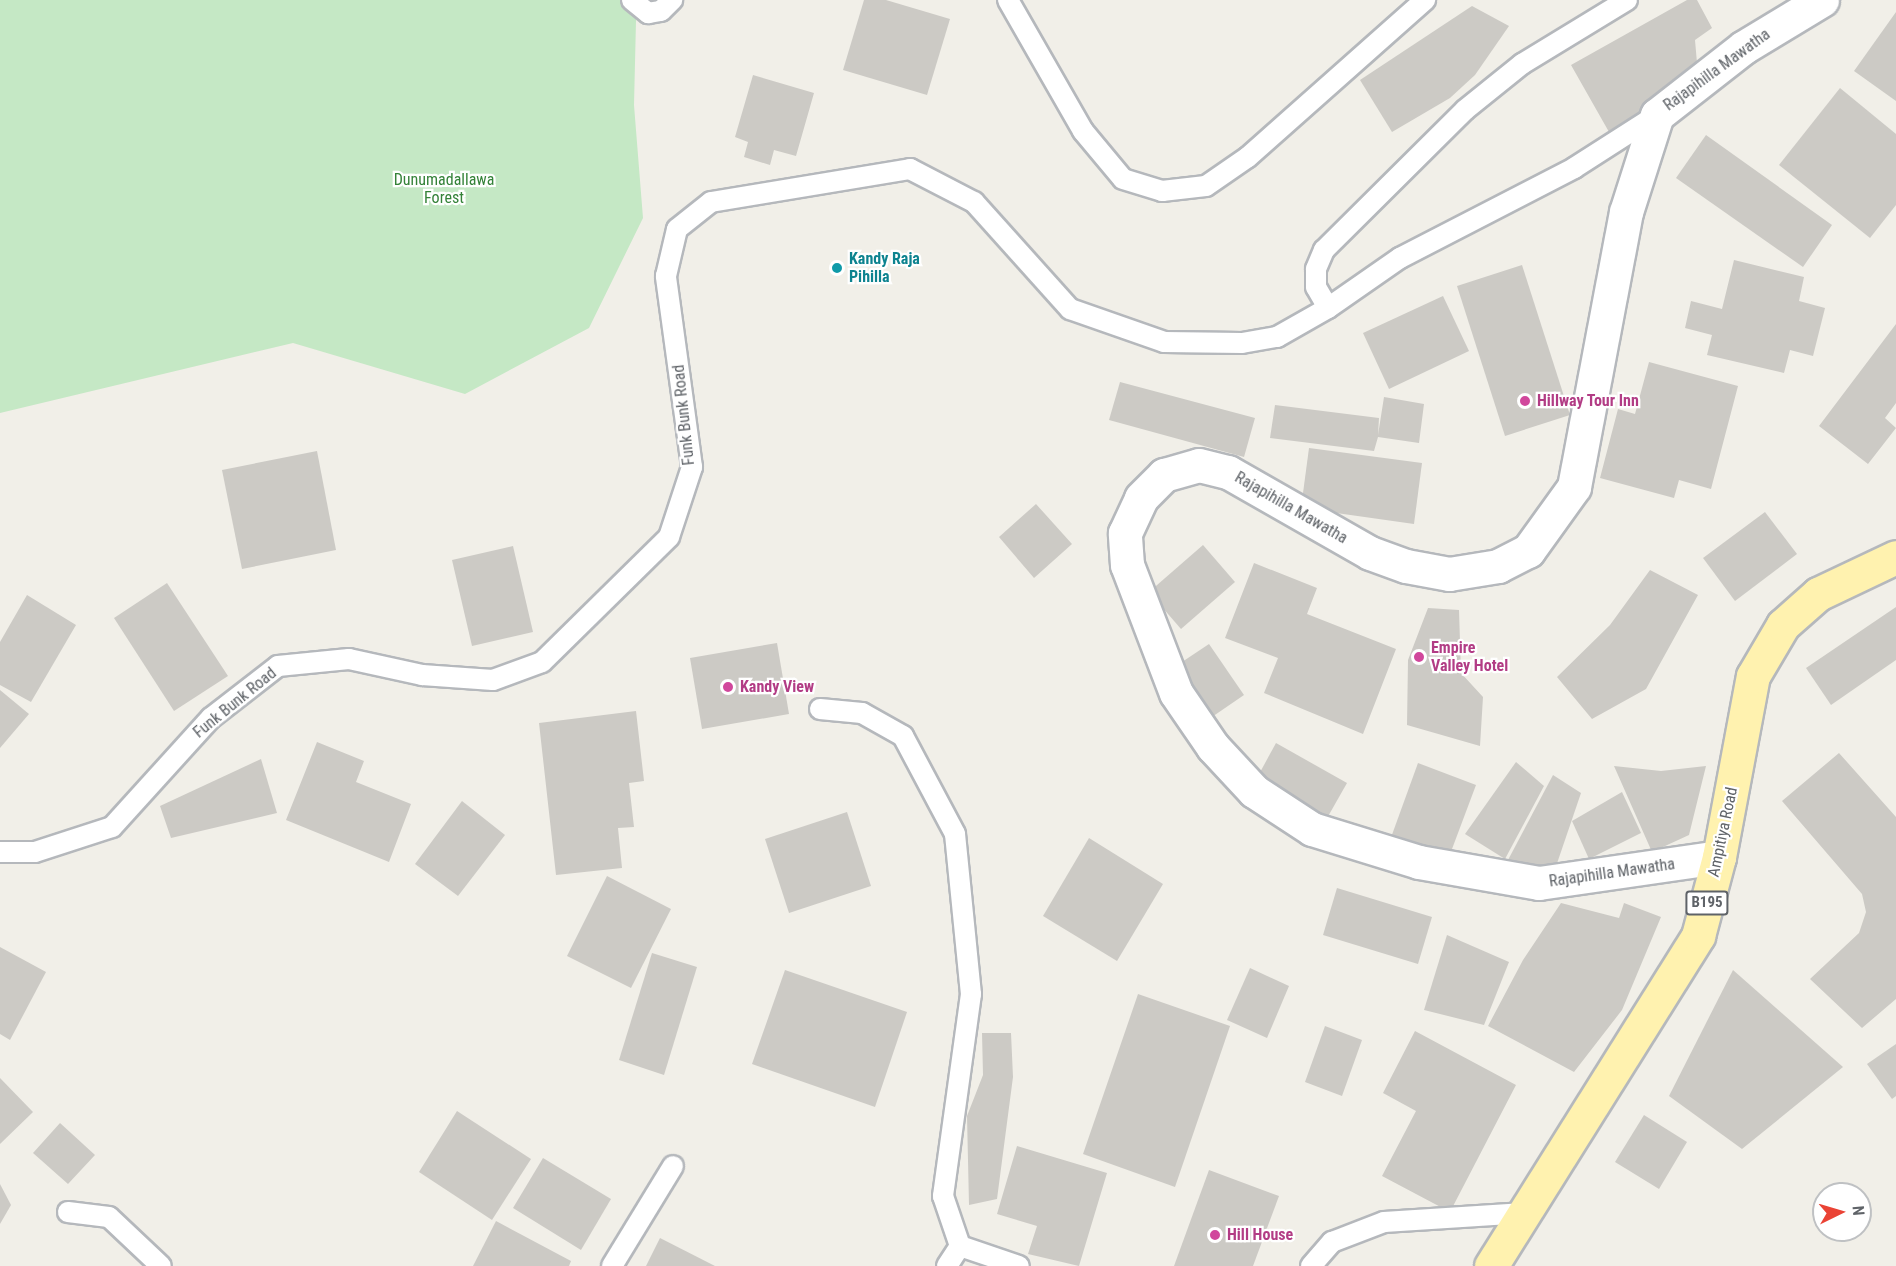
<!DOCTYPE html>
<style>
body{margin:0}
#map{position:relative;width:1896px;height:1266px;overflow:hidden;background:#f1efe8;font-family:"Roboto Condensed",sans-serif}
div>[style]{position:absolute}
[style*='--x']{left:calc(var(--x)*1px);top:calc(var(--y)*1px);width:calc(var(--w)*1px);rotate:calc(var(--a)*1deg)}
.green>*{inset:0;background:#c5e8c5}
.building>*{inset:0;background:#cccac5}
.roads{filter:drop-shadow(2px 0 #b5b8bc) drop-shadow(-2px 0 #b5b8bc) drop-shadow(0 2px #b5b8bc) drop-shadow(0 -2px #b5b8bc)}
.lane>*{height:20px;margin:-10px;padding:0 10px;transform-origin:10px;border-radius:10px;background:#fff}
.street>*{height:33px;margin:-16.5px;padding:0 16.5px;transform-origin:16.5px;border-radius:16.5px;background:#fff}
.primary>*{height:33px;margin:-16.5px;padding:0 16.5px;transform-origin:16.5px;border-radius:16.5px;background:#fff2af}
.dots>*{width:16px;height:16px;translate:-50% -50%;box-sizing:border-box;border:3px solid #fff;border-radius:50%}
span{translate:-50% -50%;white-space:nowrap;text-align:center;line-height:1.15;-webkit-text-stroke:4.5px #fff;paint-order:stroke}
.shield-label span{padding:2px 4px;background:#fff;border:2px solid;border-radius:4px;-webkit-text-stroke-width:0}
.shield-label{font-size:15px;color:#5f6368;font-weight:700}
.street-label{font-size:16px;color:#5f6368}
.park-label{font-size:16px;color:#348238}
.culture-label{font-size:16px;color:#0d838f;font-weight:700}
.left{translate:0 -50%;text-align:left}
.hotel-label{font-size:16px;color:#b23c85;font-weight:700}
.north{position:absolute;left:1812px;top:1182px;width:60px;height:60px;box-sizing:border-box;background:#fff;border:2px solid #bfc1c3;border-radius:50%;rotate:85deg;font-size:16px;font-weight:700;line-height:24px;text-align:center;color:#5f6368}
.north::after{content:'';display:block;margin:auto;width:21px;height:27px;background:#ea4335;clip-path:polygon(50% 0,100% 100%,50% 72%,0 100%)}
</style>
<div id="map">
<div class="green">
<i style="clip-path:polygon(0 0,641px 0,636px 21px,634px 105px,643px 218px,589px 328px,465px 394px,293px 343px,0 413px)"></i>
</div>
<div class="building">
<i style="clip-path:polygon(864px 0,886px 0,950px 19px,927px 95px,843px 70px)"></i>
<i style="clip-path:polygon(1687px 0,1697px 0,1712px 28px,1695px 40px,1697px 63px,1679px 86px,1609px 132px,1571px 65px)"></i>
<i style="clip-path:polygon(1472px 6px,1509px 26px,1475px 75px,1450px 98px,1392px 132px,1360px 80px)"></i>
<i style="clip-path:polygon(1896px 12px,1896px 101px,1854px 71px)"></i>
<i style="clip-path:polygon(753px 75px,814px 93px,796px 156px,774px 150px,770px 165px,744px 157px,748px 142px,735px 137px)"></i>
<i style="clip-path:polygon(1840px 88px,1896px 134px,1896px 205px,1870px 238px,1779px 165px)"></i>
<i style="clip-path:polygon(1706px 135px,1832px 225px,1803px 267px,1676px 178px)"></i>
<i style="clip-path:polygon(1734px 260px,1804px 277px,1799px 301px,1825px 308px,1813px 356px,1790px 350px,1784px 373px,1707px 355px,1712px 335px,1685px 328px,1691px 301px,1722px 309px)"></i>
<i style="clip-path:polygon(1522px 265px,1570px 415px,1505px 436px,1457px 286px)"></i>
<i style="clip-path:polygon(1443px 296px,1469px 351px,1389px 389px,1363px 333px)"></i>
<i style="clip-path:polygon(1896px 324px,1896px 403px,1885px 418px,1896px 428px,1868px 464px,1819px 426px)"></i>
<i style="clip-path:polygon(1649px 362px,1738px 386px,1711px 489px,1679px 480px,1674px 498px,1600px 478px,1618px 409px,1635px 414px)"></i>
<i style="clip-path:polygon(1120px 382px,1255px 418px,1244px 457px,1109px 420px)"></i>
<i style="clip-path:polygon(1384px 397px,1424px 404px,1419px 443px,1378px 437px,1374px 451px,1270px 438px,1275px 405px,1379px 418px,1378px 435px)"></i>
<i style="clip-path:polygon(1309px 448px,1422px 463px,1414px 524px,1301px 508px)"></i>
<i style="clip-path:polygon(317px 451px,336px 550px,242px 569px,222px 470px)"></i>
<i style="clip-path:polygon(1036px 504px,1072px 544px,1034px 578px,999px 537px)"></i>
<i style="clip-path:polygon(1765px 512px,1797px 554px,1735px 601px,1703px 558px)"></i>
<i style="clip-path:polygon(1203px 545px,1235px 582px,1181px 629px,1149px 592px)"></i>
<i style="clip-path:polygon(513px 546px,533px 632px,472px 646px,452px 560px)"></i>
<i style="clip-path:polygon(1254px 563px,1317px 588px,1307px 614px,1396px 649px,1363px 734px,1264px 693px,1278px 658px,1225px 638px)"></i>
<i style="clip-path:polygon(1650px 570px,1698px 595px,1646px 689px,1592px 719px,1557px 677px,1610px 625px)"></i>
<i style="clip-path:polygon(167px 583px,228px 676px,174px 711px,114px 618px)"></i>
<i style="clip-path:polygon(27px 595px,76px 625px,31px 702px,0 685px,0 642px)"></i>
<i style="clip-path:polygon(1896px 607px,1896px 660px,1831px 705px,1806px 668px)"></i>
<i style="clip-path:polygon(1428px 608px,1459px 610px,1461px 673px,1483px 697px,1480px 746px,1407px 725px,1408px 660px)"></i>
<i style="clip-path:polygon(777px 643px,789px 714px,702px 729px,690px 658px)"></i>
<i style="clip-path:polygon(1209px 644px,1244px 695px,1209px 719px,1173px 668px)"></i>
<i style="clip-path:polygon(0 690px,29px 714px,0 748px)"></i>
<i style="clip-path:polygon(636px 711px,644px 781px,629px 783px,634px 827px,618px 828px,622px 868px,556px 875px,539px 723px)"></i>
<i style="clip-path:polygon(317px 742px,364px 761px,356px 782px,411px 804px,389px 862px,286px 820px)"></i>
<i style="clip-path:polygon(1276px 743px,1347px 783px,1322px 827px,1252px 787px)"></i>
<i style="clip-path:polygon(1839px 753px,1896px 817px,1896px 999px,1862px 1028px,1810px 979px,1859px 933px,1866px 912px,1862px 894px,1782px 801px)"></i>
<i style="clip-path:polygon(261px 759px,277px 813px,171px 838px,160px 806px)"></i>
<i style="clip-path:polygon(1516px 762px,1544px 786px,1505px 859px,1465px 834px)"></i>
<i style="clip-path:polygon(1418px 763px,1476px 785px,1446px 865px,1389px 843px)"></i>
<i style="clip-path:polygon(1614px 766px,1661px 771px,1706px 766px,1689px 835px,1652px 852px)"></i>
<i style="clip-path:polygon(1553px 775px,1581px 793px,1551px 881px,1508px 860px)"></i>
<i style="clip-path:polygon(1622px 792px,1641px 833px,1589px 859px,1572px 821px)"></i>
<i style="clip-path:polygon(462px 801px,505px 835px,458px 896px,415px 864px)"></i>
<i style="clip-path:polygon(847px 812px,871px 886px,789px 913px,765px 839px)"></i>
<i style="clip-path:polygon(1089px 838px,1163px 884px,1117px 961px,1043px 916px)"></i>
<i style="clip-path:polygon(607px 876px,671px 909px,631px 988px,567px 956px)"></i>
<i style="clip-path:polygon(1337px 888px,1432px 917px,1418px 964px,1323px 935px)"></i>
<i style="clip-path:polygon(1561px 903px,1619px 918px,1624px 903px,1661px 917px,1622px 1010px,1574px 1072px,1488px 1026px,1523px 960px)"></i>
<i style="clip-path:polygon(1447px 935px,1509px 962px,1484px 1025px,1424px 1010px)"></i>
<i style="clip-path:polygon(0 947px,46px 972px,10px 1040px,0 1034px)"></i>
<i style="clip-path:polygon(652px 953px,697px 967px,664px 1075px,619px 1060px)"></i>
<i style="clip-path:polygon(1250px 968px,1289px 986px,1267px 1038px,1227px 1020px)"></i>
<i style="clip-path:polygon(785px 970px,907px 1012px,875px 1107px,752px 1064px)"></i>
<i style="clip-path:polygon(1733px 970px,1843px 1067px,1742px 1149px,1669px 1096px)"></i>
<i style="clip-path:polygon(1138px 994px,1230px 1026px,1175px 1187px,1083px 1154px)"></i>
<i style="clip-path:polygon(1325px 1026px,1362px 1040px,1342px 1096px,1305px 1082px)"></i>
<i style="clip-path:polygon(1415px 1031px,1516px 1085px,1450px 1212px,1382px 1176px,1416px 1111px,1383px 1093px)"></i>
<i style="clip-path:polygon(982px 1033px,1011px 1033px,1013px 1077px,997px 1199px,969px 1205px,967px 1116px,983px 1075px)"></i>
<i style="clip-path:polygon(1896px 1044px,1896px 1096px,1892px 1099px,1867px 1064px)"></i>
<i style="clip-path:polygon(0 1078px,33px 1112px,0 1144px)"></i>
<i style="clip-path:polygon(457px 1111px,531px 1159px,492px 1220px,419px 1172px)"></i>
<i style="clip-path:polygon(1644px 1115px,1687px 1142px,1659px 1189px,1615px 1162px)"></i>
<i style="clip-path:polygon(60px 1123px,95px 1155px,68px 1184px,33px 1153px)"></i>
<i style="clip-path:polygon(1017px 1146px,1107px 1173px,1079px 1266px,1028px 1254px,1037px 1226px,997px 1214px)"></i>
<i style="clip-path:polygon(543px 1158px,611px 1199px,581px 1250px,513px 1208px)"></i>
<i style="clip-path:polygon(1209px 1170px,1279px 1196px,1253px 1266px,1174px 1266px)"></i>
<i style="clip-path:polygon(0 1184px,11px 1205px,0 1224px)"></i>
<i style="clip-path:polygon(496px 1221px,571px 1261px,569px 1266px,473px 1266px)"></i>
<i style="clip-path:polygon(660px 1238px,715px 1266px,646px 1266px)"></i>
</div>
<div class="roads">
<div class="lane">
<i style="--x:632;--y:0;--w:21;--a:39"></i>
<i style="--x:648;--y:13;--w:13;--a:-9"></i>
<i style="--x:661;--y:11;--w:16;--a:-45"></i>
<i style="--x:1008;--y:0;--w:151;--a:60.2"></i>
<i style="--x:1083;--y:131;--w:62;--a:50.2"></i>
<i style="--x:1123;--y:179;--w:41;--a:17.1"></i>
<i style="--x:1162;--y:191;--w:44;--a:-6.5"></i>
<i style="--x:1206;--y:186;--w:51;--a:-34.6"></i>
<i style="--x:1248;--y:157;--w:237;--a:-41.6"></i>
<i style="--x:1627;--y:0;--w:123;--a:148.6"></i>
<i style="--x:1522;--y:64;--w:73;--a:141.1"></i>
<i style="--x:1465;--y:110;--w:199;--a:135.2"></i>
<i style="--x:1324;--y:250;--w:21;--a:113"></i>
<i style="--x:1316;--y:269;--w:18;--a:90"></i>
<i style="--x:1316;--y:287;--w:24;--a:60"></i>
<i style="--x:1328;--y:308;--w:88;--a:-34.8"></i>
<i style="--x:1400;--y:258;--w:196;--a:-27.3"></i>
<i style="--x:1574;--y:168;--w:98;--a:-32.6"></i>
<i style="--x:820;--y:709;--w:42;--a:5.4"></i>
<i style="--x:862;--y:713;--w:47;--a:29.3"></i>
<i style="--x:903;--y:736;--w:111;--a:62"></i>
<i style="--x:955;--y:834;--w:161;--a:84.3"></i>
<i style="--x:971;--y:994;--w:204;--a:97.9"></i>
<i style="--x:943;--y:1196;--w:53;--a:71.2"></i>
<i style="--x:960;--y:1246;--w:62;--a:18.7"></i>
<i style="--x:0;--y:852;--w:35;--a:0"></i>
<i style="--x:35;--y:852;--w:81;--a:-18"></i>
<i style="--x:112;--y:827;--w:147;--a:-47.8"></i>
<i style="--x:211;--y:718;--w:85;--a:-37.8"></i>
<i style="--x:278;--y:666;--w:71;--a:-5.6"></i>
<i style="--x:349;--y:659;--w:75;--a:12.4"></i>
<i style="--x:422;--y:675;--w:71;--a:4"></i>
<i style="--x:493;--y:680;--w:52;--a:-20.2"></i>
<i style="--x:542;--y:662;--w:178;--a:-44.5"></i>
<i style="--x:669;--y:537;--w:74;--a:-71.8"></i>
<i style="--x:692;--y:467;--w:193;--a:-97.8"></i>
<i style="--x:666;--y:276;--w:48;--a:-76.8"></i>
<i style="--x:677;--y:229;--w:43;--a:-38.5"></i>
<i style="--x:711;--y:202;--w:202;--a:-9.4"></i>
<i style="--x:910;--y:169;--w:72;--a:27.3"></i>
<i style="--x:974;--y:202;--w:144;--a:48.1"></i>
<i style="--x:1070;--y:309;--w:100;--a:19.3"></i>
<i style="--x:1164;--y:342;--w:78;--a:0.7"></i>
<i style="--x:1242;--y:343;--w:36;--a:-10"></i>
<i style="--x:1277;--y:337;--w:59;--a:-29.6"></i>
<i style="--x:68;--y:1212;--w:41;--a:7"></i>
<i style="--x:109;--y:1217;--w:71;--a:43.3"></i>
<i style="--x:612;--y:1266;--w:117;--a:-58.6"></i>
<i style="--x:947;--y:1266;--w:24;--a:-57"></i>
<i style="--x:1311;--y:1266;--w:32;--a:-49"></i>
<i style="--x:1332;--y:1242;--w:56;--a:-21"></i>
<i style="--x:1384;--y:1222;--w:141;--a:-3.7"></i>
</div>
<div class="street">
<i style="--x:1719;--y:857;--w:182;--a:171.8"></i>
<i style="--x:1539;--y:883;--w:122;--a:-170.1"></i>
<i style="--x:1419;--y:862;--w:112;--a:-162.9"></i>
<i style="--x:1312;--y:829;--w:69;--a:-146.8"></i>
<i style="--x:1254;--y:791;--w:60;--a:-133"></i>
<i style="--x:1213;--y:747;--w:65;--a:-124.4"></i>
<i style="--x:1176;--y:693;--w:137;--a:-110.9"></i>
<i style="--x:1127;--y:565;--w:32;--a:-94"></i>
<i style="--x:1125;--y:533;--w:38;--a:-65"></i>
<i style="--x:1141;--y:498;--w:33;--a:-45"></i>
<i style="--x:1164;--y:475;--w:36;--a:-16"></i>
<i style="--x:1199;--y:465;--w:30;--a:14"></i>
<i style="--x:1228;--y:472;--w:163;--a:29.7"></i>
<i style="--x:1370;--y:553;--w:38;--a:20"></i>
<i style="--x:1406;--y:566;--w:44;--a:10.5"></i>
<i style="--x:1449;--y:574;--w:50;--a:-9.3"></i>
<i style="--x:1498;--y:566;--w:34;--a:-27"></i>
<i style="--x:1528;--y:551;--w:79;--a:-54.3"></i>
<i style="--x:1574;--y:487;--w:280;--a:-79.3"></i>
<i style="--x:1626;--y:212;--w:102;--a:-72.3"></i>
<i style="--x:1657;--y:115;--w:110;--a:-38"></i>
<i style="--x:1744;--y:47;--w:91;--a:-31.1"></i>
</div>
<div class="primary">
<i style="--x:1491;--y:1266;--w:390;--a:-57.9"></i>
<i style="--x:1698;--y:936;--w:82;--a:-75.1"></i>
<i style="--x:1719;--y:857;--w:184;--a:-79.4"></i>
<i style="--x:1753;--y:676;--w:59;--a:-59.5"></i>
<i style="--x:1783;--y:625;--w:47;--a:-41.5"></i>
<i style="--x:1818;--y:594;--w:86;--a:-25.4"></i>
</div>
</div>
<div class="dots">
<i style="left:837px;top:268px;background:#0f9aa8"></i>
<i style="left:1525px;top:401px;background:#d1479c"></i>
<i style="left:1419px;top:657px;background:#d1479c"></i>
<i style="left:728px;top:687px;background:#d1479c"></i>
<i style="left:1215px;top:1235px;background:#d1479c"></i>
</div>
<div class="shield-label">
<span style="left:1707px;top:903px">B195</span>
</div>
<div class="street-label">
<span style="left:1717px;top:70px;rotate:-36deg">Rajapihilla Mawatha</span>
<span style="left:684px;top:415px;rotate:-96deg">Funk Bunk Road</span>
<span style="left:1291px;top:508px;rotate:30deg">Rajapihilla Mawatha</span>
<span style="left:235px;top:703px;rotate:-39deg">Funk Bunk Road</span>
<span style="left:1723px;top:832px;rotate:-78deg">Ampitiya Road</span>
<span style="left:1612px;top:873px;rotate:-8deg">Rajapihilla Mawatha</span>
</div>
<div class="park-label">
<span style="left:444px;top:189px">Dunumadallawa<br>Forest</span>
</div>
<div class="culture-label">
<span class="left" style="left:849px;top:268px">Kandy Raja<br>Pihilla</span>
</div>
<div class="hotel-label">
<span class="left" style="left:1537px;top:401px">Hillway Tour Inn</span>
<span class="left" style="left:1431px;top:657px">Empire<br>Valley Hotel</span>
<span class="left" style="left:740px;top:687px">Kandy View</span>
<span class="left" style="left:1227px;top:1235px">Hill House</span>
</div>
<div class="north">N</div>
</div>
